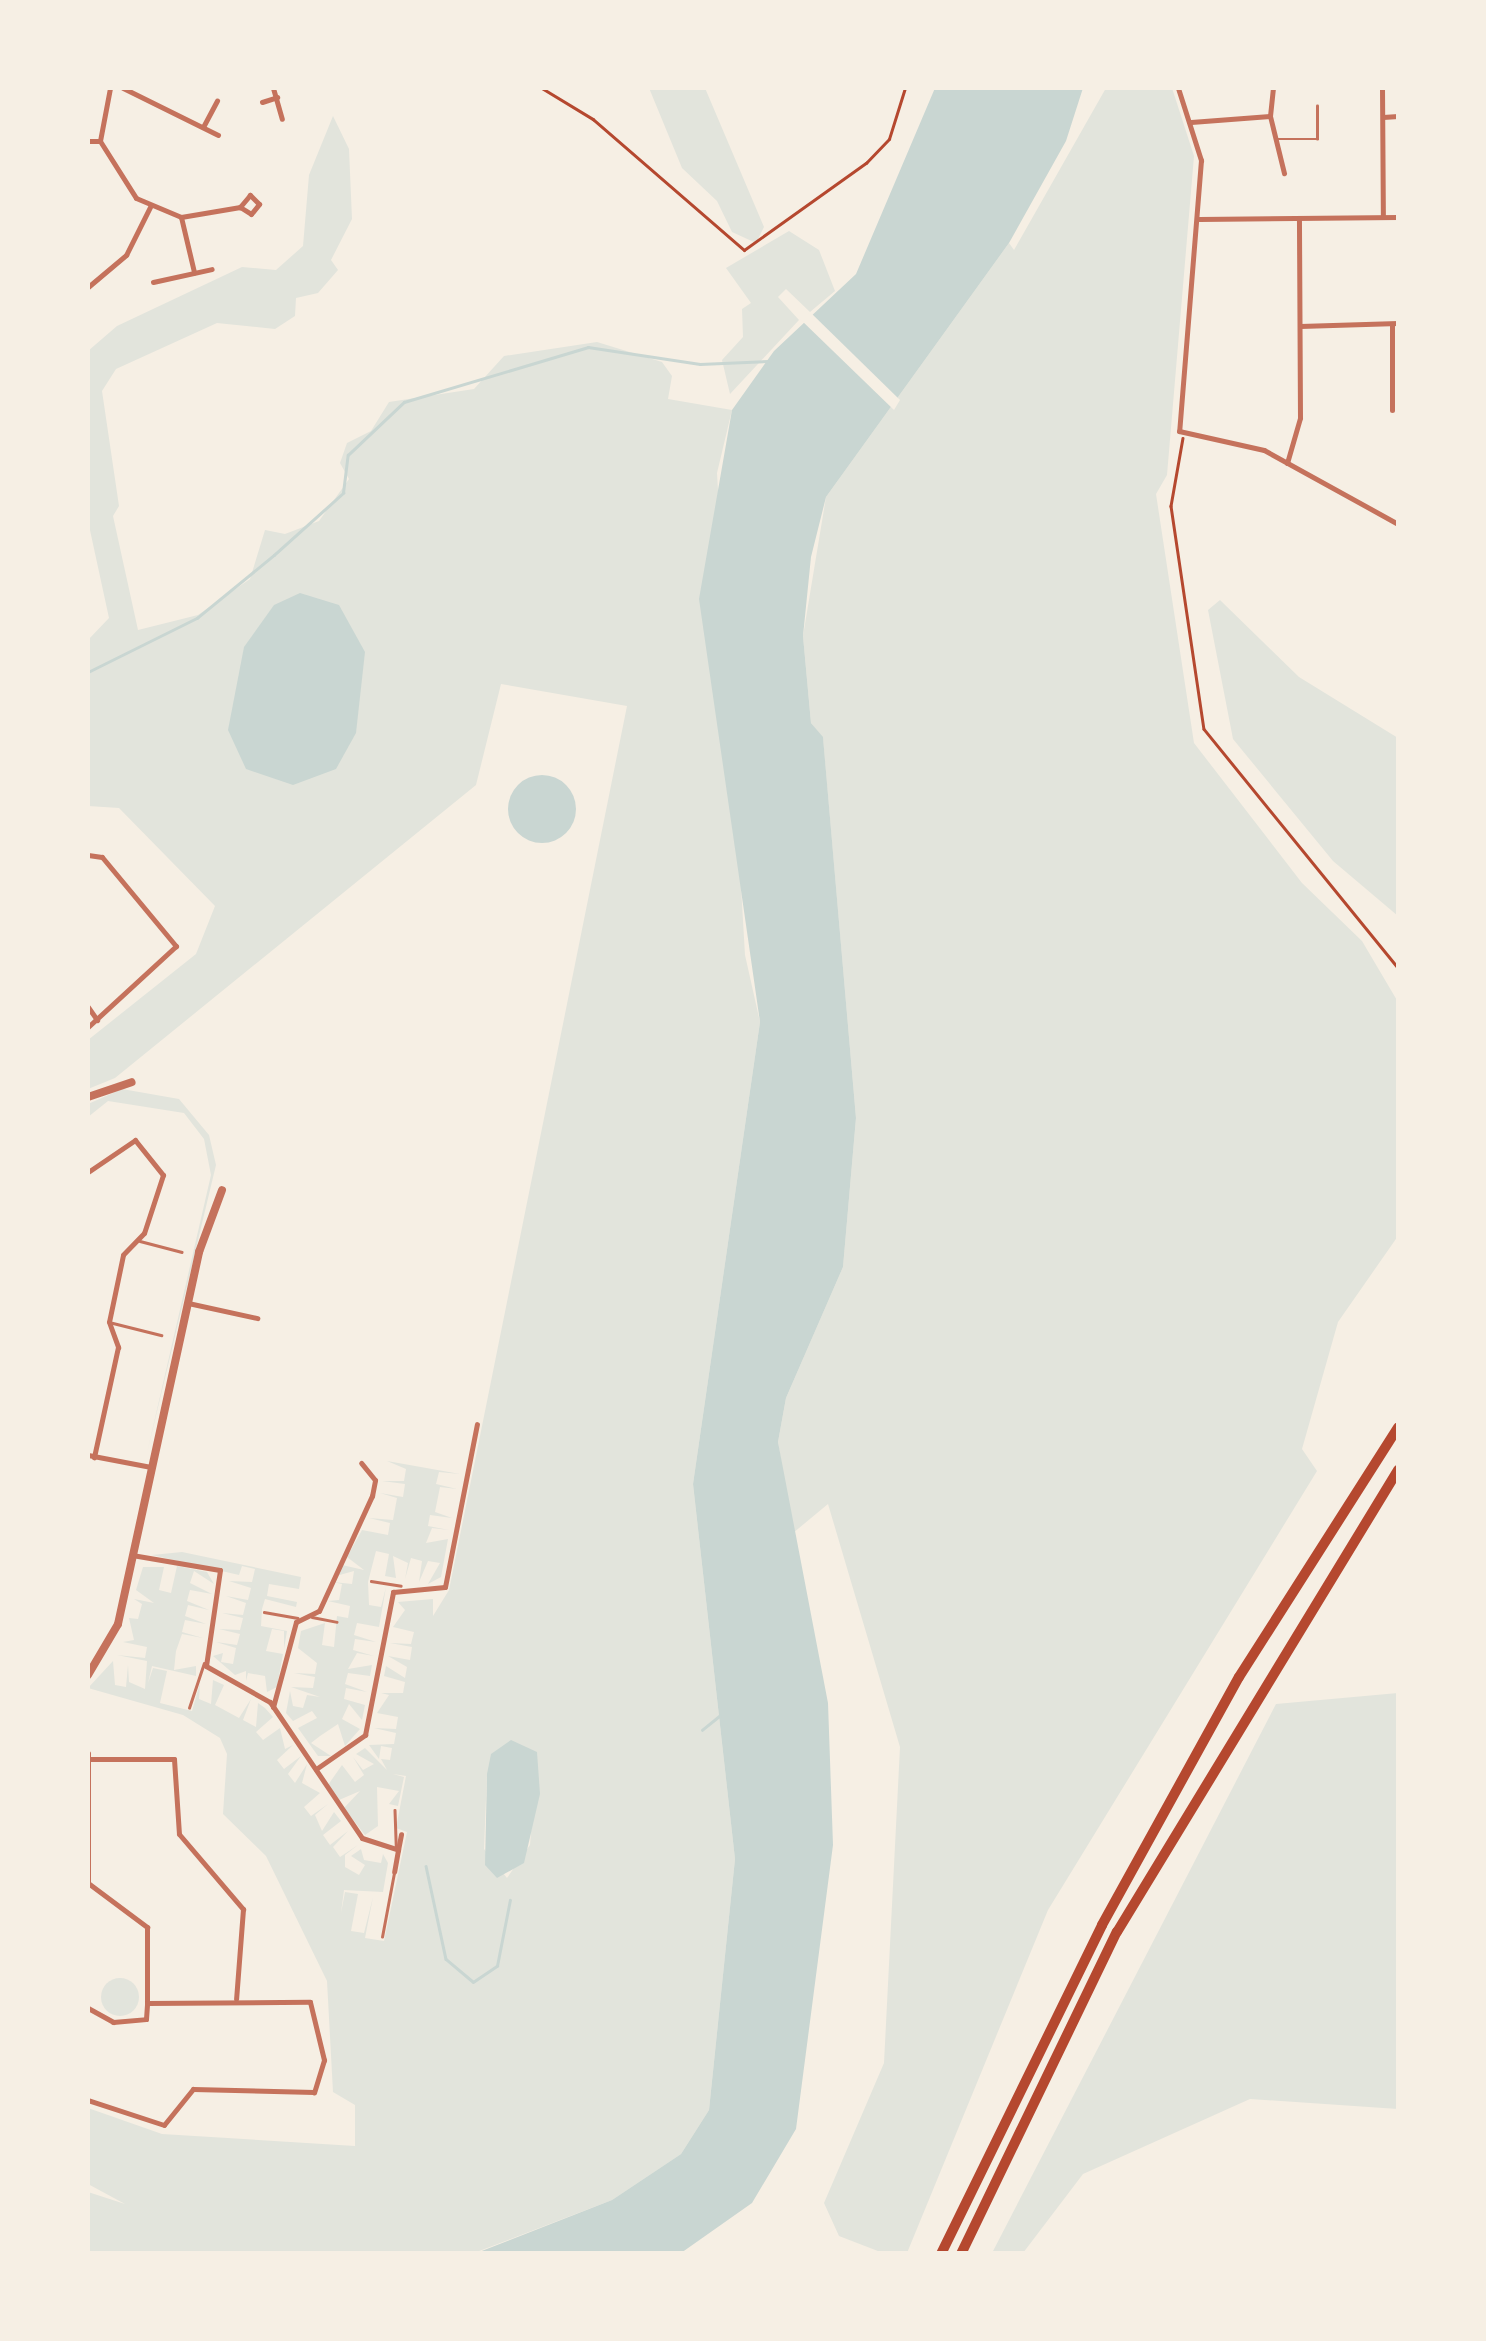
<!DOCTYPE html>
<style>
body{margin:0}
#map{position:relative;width:1486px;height:2341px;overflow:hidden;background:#f6efe4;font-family:"IBM Plex Serif",serif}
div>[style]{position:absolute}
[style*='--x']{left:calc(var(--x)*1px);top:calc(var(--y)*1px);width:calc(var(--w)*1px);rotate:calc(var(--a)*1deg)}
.green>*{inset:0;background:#e2e4dc}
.round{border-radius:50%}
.water>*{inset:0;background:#c9d6d2}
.pier>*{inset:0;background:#f6efe4}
.stream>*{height:2.5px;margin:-1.25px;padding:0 1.25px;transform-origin:1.25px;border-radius:1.25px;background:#c9d6d2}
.path>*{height:2.5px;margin:-1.25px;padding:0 1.25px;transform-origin:1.25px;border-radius:1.25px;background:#b5482f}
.service>*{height:2.5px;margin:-1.25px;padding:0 1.25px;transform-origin:1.25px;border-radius:1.25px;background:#c5725c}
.minor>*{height:5px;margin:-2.5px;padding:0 2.5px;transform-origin:2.5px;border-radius:2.5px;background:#c5725c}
.tertiary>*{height:8px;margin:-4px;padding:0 4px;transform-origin:4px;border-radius:4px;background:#c5725c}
.motorway>*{height:10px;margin:-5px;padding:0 5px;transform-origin:5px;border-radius:5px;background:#b5482f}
span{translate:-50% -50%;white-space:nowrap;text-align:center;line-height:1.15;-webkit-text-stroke:8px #f6efe4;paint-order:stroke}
.frame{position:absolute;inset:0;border:90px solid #f6efe4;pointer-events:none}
</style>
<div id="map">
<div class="green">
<i style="clip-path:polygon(649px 88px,705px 88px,764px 227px,756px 243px,732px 232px,717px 201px,682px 168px)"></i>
<i style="clip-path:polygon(1106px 88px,1172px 88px,1194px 156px,1167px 475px,1156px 494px,1194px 743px,1302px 883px,1362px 941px,1398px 1002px,1398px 1236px,1338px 1322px,1302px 1449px,1317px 1471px,1048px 1910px,907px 2253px,883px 2253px,839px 2236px,824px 2203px,884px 2063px,900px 1747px,828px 1504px,793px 1533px,778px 1442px,786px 1398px,843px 1267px,856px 1118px,823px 738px,811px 723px,803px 636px,826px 497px,1009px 243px,1014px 250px)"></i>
<i style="clip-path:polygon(evenodd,333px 116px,349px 149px,352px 219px,331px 260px,338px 270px,318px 293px,296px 298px,295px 316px,275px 329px,217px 323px,116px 369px,102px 391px,119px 506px,113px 516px,138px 630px,198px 615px,250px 579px,265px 530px,285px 534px,319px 521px,349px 479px,340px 463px,347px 443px,371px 431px,389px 402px,474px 389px,504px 356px,597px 342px,662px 362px,672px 376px,668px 399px,732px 410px,717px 473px,745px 955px,760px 1022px,693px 1484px,735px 1859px,709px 2110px,681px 2154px,612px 2200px,474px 2253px,88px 2253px,88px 2192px,125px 2204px,88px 2184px,88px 2108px,162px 2134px,355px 2146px,355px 2105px,333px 2092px,327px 1981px,266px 1856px,223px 1814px,227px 1754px,220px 1738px,183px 1715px,88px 1688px,113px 1661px,115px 1685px,126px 1687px,128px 1665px,129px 1682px,145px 1689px,147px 1661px,117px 1655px,145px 1658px,147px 1647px,123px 1642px,134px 1640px,129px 1618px,138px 1619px,142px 1604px,134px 1599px,154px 1603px,136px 1590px,143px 1567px,164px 1567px,159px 1590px,171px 1593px,177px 1566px,207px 1572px,214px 1584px,194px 1571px,190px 1583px,212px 1594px,190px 1590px,187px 1601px,209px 1610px,188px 1605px,185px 1616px,206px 1624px,185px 1620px,182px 1632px,203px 1638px,182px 1634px,176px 1651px,174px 1670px,196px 1666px,196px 1676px,152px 1666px,148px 1683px,153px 1668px,167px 1671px,160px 1703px,192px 1711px,200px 1683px,199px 1699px,211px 1704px,213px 1680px,224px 1685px,215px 1705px,239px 1718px,251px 1699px,243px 1720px,256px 1727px,258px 1703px,265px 1708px,273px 1717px,256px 1732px,263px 1740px,280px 1728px,285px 1749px,293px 1745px,277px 1760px,284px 1769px,301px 1756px,288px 1774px,295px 1783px,307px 1764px,302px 1783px,320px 1793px,304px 1807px,311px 1816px,328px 1804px,315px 1815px,322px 1831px,334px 1812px,341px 1821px,323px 1835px,330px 1845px,348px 1831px,333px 1847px,340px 1857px,358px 1845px,345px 1855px,345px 1867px,359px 1875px,365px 1865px,351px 1856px,361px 1849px,364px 1860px,381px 1863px,383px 1854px,388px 1863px,383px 1892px,344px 1890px,341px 1913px,345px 1892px,358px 1894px,351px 1931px,364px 1933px,373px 1897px,365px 1938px,384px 1941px,407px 1832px,396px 1828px,406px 1776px,393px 1774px,404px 1777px,398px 1806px,389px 1804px,399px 1791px,377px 1787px,378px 1826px,365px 1835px,344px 1808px,360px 1791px,339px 1800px,328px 1785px,342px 1765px,355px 1782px,364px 1775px,353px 1757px,363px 1770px,374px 1764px,356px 1754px,365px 1748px,387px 1770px,381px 1759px,390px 1760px,392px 1748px,381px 1746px,379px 1759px,369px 1745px,394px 1744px,396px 1733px,374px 1728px,396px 1729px,398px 1717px,377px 1713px,389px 1695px,381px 1693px,403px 1693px,405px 1682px,384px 1676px,386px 1666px,405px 1678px,407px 1667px,388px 1656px,410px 1660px,412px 1647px,390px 1643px,411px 1644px,414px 1632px,393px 1627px,405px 1610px,398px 1602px,433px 1599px,433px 1616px,449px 1590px,627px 706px,501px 684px,476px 785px,115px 1078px,88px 1089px,88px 1040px,196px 954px,215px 906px,119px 808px,88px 806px,88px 640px,109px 618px,88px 521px,88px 351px,117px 326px,242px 267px,276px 270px,303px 246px,309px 175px,333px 116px,537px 1752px,530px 1845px,507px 1878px,484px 1849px,487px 1774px,537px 1752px)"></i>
<i style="clip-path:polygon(789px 231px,819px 250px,835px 291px,810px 312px,786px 289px,778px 297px,799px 320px,730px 394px,722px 360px,743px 337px,742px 309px,751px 303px,726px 268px)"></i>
<i style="clip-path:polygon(1220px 600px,1299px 677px,1398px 738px,1398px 916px,1333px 861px,1233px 739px,1208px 610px)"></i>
<i style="clip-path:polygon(122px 1089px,179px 1099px,209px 1135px,216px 1165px,147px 1453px,211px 1175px,204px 1139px,184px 1113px,108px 1101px,88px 1117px,88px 1104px)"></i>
<i style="clip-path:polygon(387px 1461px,460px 1474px,439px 1472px,436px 1484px,457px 1489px,440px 1487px,435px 1512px,452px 1518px,430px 1515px,428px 1526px,449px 1530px,432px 1528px,426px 1543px,448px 1539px,441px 1577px,428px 1584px,440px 1563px,428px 1561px,419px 1582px,422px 1561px,411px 1558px,405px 1579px,408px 1563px,393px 1556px,396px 1578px,385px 1576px,389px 1554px,376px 1551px,368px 1582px,369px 1605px,381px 1607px,386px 1587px,379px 1627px,357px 1623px,354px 1635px,376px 1642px,355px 1639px,353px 1650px,374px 1656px,357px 1653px,348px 1669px,372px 1665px,370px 1676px,348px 1673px,345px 1684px,367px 1692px,346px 1688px,344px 1699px,365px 1705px,362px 1720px,349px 1704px,342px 1719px,360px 1729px,345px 1746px,338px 1724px,320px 1736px,311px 1743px,331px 1756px,318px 1756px,298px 1728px,317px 1718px,312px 1711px,293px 1721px,286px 1713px,290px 1691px,293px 1706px,303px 1708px,307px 1695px,320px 1697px,291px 1687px,313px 1688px,315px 1677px,294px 1673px,315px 1674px,317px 1663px,298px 1648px,301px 1631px,325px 1623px,322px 1645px,334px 1647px,337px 1616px,348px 1618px,350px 1606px,328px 1601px,339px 1600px,342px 1584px,333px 1582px,352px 1584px,354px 1571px,336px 1576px,342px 1565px,364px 1570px,347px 1557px,362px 1530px,388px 1535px,390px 1523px,369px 1518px,393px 1520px,397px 1498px,380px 1493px,403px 1497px,405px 1484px,382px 1481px,404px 1481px,406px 1469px)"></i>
<i style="clip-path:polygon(182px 1552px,301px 1577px,299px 1589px,269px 1584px,267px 1596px,297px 1602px,296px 1607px,265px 1599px,262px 1609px,261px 1626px,287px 1631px,284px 1649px,284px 1631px,272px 1629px,266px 1651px,283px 1654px,277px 1687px,267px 1692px,265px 1676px,248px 1673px,246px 1681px,246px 1671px,235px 1675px,213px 1656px,223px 1653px,221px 1662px,233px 1664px,236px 1648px,216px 1642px,237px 1645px,240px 1634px,219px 1629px,240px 1630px,243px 1618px,222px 1613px,243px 1615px,246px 1603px,226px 1596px,248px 1600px,251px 1588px,229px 1581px,252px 1582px,255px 1569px,242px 1566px,239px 1575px,152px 1555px)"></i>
<i style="clip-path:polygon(1398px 1693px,1398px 2109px,1250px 2099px,1083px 2174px,1023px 2253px,992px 2253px,1276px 1704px)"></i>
<i class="round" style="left:101px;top:1978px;width:38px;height:38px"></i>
</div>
<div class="water">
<i style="clip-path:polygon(935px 88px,1083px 88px,1066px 141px,1009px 243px,826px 497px,811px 557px,803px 636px,811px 723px,823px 737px,856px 1118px,843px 1267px,786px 1398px,778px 1442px,828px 1703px,833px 1845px,796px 2129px,752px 2203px,681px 2253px,474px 2254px,612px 2200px,681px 2154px,709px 2110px,735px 1859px,693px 1484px,760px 1022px,699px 599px,732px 410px,774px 351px,856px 274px)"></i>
<i style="clip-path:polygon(300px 593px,339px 605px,365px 652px,356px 733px,336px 769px,293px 785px,246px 769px,228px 730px,244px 647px,274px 605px)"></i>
<i class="round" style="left:508px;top:775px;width:68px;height:68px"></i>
<i style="clip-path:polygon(511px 1740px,537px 1752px,540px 1794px,524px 1863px,497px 1878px,485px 1865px,487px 1774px,491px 1754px)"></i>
</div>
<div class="pier">
<i style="clip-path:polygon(810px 312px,900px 400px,894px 410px,800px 319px)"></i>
</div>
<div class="stream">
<i style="--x:88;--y:672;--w:122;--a:-26.4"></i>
<i style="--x:197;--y:618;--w:99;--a:-39.3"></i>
<i style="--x:274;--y:555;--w:93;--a:-41.9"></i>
<i style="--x:343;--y:493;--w:38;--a:-83"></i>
<i style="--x:348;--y:455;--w:77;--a:-43.4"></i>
<i style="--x:404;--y:402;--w:192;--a:-16.6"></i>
<i style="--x:588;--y:347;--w:113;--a:8.6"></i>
<i style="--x:700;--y:364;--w:68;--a:-2.5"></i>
<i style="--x:702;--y:1730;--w:22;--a:-39"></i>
<i style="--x:426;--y:1866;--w:95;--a:77.9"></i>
<i style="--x:446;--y:1959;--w:35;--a:40"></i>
<i style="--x:473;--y:1982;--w:29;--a:-34"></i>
<i style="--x:497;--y:1966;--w:67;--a:-78.9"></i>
</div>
<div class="path">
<i style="--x:542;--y:88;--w:60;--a:31.3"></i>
<i style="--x:593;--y:119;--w:200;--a:40.9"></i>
<i style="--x:744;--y:250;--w:150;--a:-35.5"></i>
<i style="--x:866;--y:163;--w:33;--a:-46"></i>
<i style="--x:889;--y:139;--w:53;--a:-72.6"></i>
<i style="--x:1183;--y:438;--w:69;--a:100"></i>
<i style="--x:1171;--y:506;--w:225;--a:81.6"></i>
<i style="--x:1204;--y:729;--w:308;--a:50.9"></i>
</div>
<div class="service">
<i style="--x:1278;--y:139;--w:39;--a:0"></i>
<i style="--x:1317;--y:139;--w:33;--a:-90"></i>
<i style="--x:140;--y:1241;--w:43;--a:14.7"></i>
<i style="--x:109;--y:1322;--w:54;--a:14"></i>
<i style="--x:371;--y:1581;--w:30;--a:9"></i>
<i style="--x:264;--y:1612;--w:34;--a:10"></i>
<i style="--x:312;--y:1617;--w:25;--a:11"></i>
<i style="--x:189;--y:1708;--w:47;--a:-71.6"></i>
<i style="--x:395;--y:1810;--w:37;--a:88"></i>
<i style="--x:382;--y:1937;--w:65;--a:-79.4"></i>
</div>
<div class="minor">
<i style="--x:110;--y:88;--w:54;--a:100.7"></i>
<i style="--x:100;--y:141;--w:67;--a:57.7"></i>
<i style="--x:136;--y:198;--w:49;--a:22.9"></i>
<i style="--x:181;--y:217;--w:60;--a:-9.6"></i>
<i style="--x:240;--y:207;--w:13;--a:32"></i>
<i style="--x:251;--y:214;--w:13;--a:-51"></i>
<i style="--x:259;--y:204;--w:13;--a:-135"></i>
<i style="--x:250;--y:195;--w:16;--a:130"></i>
<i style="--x:123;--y:88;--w:106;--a:26.3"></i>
<i style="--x:273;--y:88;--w:32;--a:74"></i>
<i style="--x:1178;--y:88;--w:76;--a:72.3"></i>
<i style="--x:1201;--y:160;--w:272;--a:94.6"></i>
<i style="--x:1179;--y:431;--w:87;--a:12.6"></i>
<i style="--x:1264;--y:450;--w:153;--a:28.9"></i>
<i style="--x:1382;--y:88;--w:129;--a:89.6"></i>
<i style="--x:262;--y:102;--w:16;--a:-18"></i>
<i style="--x:1270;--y:116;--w:59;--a:76.2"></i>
<i style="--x:1383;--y:117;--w:15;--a:-4"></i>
<i style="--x:1191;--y:122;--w:79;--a:-4.3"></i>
<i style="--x:1270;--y:116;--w:28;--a:-84"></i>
<i style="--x:203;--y:127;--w:30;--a:-62"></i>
<i style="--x:88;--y:141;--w:12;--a:0"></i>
<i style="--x:181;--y:217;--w:57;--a:76.7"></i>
<i style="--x:1199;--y:219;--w:199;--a:-0.6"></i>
<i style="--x:153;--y:282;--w:60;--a:-12.4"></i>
<i style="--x:88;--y:287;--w:50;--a:-40.1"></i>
<i style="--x:126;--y:255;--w:54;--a:-63.4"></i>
<i style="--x:1300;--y:326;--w:98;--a:-1.8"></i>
<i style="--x:1392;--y:410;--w:86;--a:-90"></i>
<i style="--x:1287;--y:463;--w:47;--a:-73.9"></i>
<i style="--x:1300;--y:418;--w:200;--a:-90.3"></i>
<i style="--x:88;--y:855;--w:14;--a:8"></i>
<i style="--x:102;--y:857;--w:116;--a:50.3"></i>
<i style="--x:176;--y:946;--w:120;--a:137.4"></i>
<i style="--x:88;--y:1007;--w:16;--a:55"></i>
<i style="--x:88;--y:1172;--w:57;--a:-34.2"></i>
<i style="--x:135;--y:1140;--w:45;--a:51.3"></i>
<i style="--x:163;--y:1175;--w:61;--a:108.1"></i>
<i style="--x:144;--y:1233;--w:30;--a:134"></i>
<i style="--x:123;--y:1255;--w:68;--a:101.8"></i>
<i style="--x:109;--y:1322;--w:27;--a:70"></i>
<i style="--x:118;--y:1347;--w:113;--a:102.3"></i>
<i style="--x:188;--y:1303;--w:71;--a:12.3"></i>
<i style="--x:88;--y:1455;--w:64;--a:10.8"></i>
<i style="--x:132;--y:1555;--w:89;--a:9.7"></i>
<i style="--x:220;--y:1570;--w:97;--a:98.3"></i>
<i style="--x:206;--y:1666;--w:73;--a:29.4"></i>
<i style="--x:270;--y:1702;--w:164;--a:55.9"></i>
<i style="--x:362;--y:1838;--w:38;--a:18"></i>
<i style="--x:398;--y:1850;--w:22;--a:100"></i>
<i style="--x:273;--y:1707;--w:88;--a:-74.9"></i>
<i style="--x:296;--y:1622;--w:25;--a:-26"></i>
<i style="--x:319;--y:1611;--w:127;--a:-65.3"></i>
<i style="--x:372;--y:1496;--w:16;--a:-79"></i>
<i style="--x:375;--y:1480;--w:22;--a:-129"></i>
<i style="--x:88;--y:1753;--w:130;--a:90"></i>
<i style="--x:88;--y:1883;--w:74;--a:36.7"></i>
<i style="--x:147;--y:1927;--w:76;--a:90"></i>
<i style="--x:88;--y:1759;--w:86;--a:0"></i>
<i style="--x:174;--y:1759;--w:75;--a:86.2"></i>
<i style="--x:179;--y:1834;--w:99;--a:49.5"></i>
<i style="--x:243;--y:1909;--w:90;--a:94.4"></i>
<i style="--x:316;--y:1769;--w:60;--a:-34.8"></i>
<i style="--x:365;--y:1735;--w:146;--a:-78.9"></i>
<i style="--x:393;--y:1592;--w:52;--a:-5.5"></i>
<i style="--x:445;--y:1587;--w:166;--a:-78.9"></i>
<i style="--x:398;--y:1850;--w:16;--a:-79"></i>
<i style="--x:88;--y:2008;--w:29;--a:29"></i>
<i style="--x:113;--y:2022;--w:33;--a:-5"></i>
<i style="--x:146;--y:2019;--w:16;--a:-86"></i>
<i style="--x:147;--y:2003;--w:163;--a:-0.4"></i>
<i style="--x:310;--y:2002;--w:60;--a:76.4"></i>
<i style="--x:324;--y:2060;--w:34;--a:107"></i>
<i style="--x:314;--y:2092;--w:121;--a:-178.6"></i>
<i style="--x:193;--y:2089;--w:46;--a:128.9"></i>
<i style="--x:164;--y:2125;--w:80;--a:-161.8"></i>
</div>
<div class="tertiary">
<i style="--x:88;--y:1097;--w:46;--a:-18.8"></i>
<i style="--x:88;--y:1675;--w:59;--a:-59.5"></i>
<i style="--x:118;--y:1624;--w:381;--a:-77.7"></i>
<i style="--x:199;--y:1252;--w:66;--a:-69.6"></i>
</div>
<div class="motorway">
<i style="--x:941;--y:2254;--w:366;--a:-63.9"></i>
<i style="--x:1102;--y:1925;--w:283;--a:-61.1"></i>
<i style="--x:1239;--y:1677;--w:296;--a:-57.5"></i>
<i style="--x:961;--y:2254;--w:358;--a:-64.2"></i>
<i style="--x:1117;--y:1932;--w:541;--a:-58.69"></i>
</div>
<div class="frame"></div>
</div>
